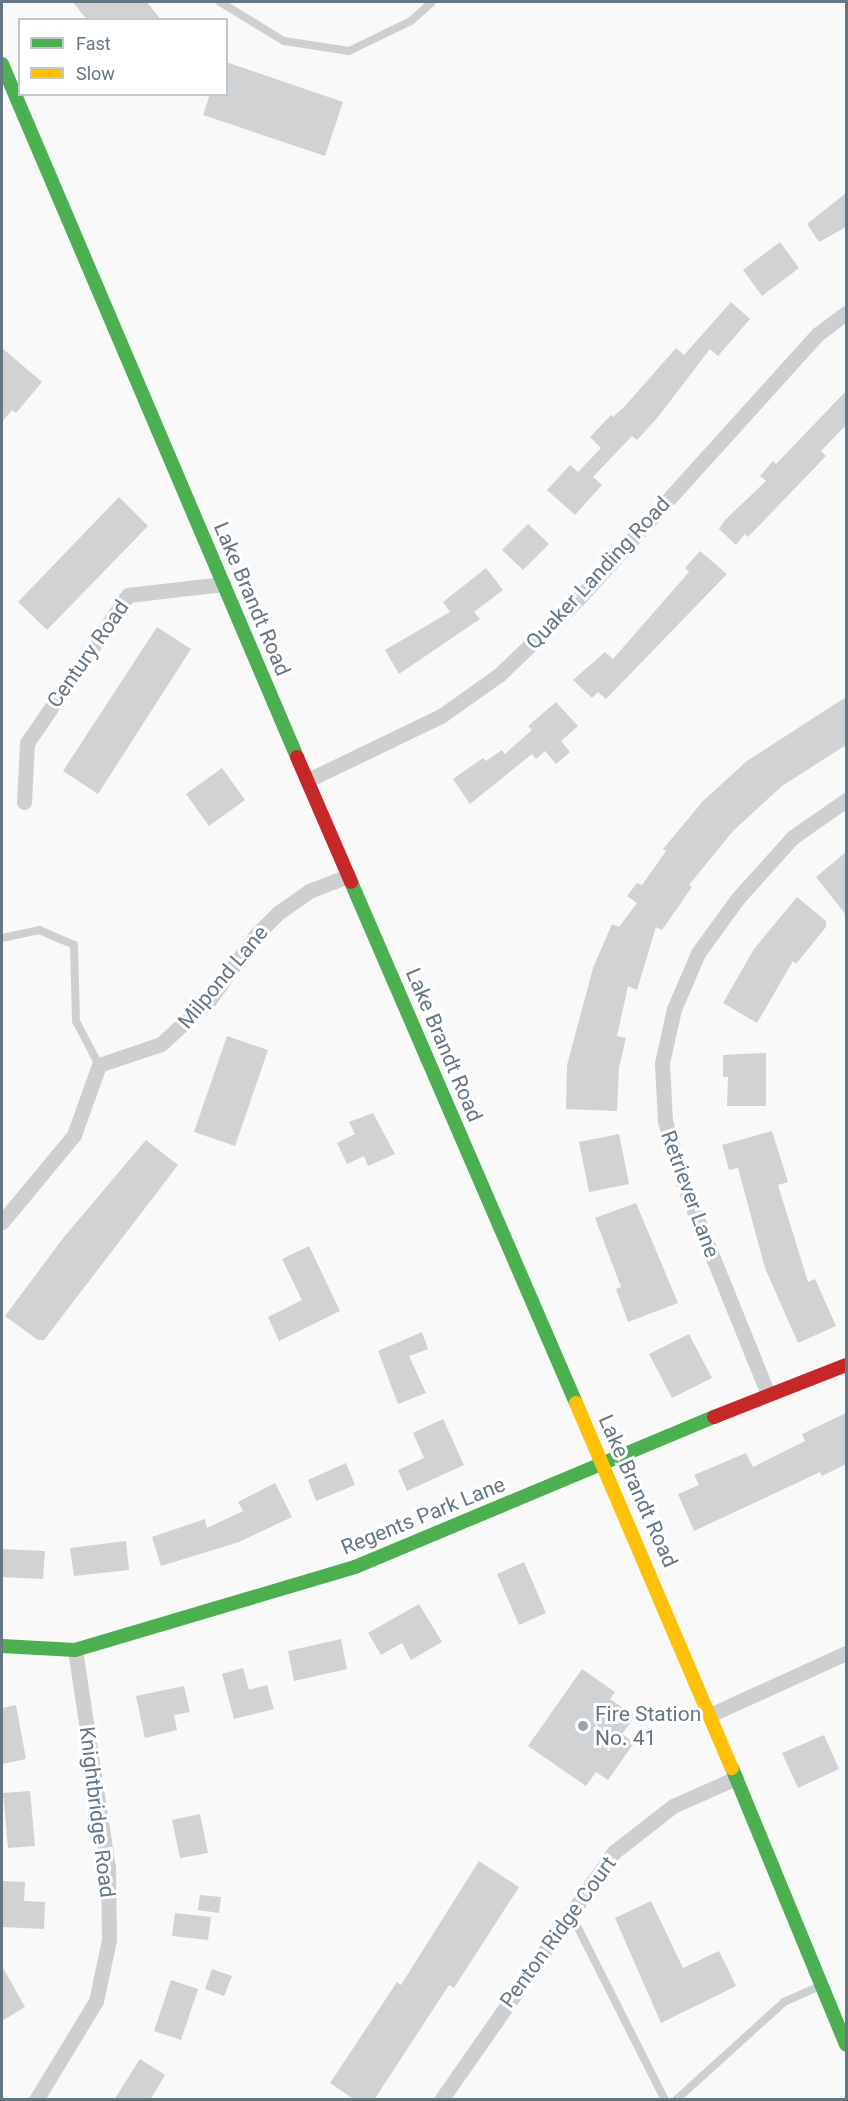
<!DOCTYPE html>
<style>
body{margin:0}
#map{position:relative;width:848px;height:2101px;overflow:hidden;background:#f9f9f9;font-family:Roboto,sans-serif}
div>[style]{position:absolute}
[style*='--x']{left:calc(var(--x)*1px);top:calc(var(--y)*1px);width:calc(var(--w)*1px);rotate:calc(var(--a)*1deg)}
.building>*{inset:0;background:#d0d2d3}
.lane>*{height:8px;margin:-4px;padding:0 4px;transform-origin:4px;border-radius:4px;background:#cecfd0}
.street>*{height:15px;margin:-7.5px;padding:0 7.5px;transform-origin:7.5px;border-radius:7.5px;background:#cecfd0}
.fast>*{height:14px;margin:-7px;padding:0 7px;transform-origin:7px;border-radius:7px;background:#4caf50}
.slow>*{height:14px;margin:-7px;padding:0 7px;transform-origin:7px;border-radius:7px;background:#ffc107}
.jam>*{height:14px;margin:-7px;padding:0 7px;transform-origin:7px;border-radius:7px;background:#c62828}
.dots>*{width:16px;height:16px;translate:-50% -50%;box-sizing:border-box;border:3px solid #fff;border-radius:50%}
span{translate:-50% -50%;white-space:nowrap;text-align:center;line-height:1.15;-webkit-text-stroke:6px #fff;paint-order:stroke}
.street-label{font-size:21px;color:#657683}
.poi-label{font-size:21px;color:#657683}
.left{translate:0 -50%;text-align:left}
.frame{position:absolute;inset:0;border:3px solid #657683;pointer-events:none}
.legend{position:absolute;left:18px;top:18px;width:210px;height:78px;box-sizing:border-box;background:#fff;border:2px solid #c1c8cd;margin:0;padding:8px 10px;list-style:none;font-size:18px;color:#657683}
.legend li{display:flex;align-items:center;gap:12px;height:30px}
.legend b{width:30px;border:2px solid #c1c8cd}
</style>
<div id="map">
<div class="building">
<i style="clip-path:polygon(73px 2px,147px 2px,161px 20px,87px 20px)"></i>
<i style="clip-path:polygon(226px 62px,343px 102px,325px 156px,203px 115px,210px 94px,226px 94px)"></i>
<i style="clip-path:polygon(846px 193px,846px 227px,819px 242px,807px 224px)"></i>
<i style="clip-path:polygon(780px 242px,799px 268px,762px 296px,743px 270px)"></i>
<i style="clip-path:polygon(731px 302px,750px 319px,718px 356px,710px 349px,658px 417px,637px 440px,632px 436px,593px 477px,602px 485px,575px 515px,547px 490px,570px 465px,578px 472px,601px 448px,590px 437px,611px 415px,613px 417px,625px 406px,676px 348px,684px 355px)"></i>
<i style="clip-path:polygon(2px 348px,42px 382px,16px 413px,12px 410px,2px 422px)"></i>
<i style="clip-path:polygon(846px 391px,846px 425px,821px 451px,826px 456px,748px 537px,745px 534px,736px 545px,719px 529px,725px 520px,766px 481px,760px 476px,773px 461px,776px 464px)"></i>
<i style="clip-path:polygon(119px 497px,148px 526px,47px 630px,18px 602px)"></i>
<i style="clip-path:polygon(528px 524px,549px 544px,523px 570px,502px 550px)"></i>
<i style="clip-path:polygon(700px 551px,727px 574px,606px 699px,598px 692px,592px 698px,573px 680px,605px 652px,613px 659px,689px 572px,685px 568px)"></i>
<i style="clip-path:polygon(486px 568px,503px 590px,474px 612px,480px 619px,399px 674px,385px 650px,450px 612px,443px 602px)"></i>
<i style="clip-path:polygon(157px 627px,191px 649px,98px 794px,63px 771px)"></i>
<i style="clip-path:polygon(846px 697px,846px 745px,782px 786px,733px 831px,689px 885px,692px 887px,662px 930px,656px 927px,637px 990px,628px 986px,617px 1036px,626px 1038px,619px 1067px,617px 1111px,566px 1109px,567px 1065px,593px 968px,612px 924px,619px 927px,637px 903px,627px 896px,637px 883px,642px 885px,666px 851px,663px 849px,703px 801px,747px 761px)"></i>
<i style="clip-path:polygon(556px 702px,578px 726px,561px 741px,570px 752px,556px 764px,545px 751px,536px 759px,532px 754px,470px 804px,453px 779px,483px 758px,486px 761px,502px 750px,505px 754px,532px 730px,528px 726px)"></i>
<i style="clip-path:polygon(222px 768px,245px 800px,209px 826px,186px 794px)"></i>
<i style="clip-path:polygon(846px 852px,846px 915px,816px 877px)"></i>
<i style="clip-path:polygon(797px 897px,826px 921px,826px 927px,796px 964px,793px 961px,757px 1023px,723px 1003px,754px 949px)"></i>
<i style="clip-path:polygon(227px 1036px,268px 1050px,235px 1146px,194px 1132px)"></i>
<i style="clip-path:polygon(766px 1053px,766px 1106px,727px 1106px,728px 1077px,723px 1077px,723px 1055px)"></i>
<i style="clip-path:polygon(373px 1113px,395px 1154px,368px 1166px,364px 1156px,347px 1164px,337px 1143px,355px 1134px,349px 1122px)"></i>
<i style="clip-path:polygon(772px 1131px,788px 1182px,778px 1185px,808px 1282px,815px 1279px,836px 1326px,798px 1343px,765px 1268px,738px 1168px,729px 1170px,722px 1145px)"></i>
<i style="clip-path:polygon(619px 1134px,629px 1184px,589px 1192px,579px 1142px)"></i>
<i style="clip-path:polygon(146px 1140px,178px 1165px,44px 1340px,38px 1340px,5px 1316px,64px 1237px)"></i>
<i style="clip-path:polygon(636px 1203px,678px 1303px,628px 1322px,616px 1289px,621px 1287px,595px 1218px)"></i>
<i style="clip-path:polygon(309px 1246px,340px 1311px,279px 1341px,268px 1317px,302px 1300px,282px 1259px)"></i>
<i style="clip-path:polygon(422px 1332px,428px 1349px,409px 1356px,426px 1393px,398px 1404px,378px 1351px)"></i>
<i style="clip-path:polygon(689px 1334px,712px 1378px,672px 1398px,649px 1354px)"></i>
<i style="clip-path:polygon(846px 1413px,846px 1464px,822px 1476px,820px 1472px,694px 1531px,678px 1494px,699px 1485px,694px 1475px,746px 1453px,753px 1467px,805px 1441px,802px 1434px)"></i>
<i style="clip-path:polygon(443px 1419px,464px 1465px,407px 1491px,398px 1470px,424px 1458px,413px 1433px)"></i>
<i style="clip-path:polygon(346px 1463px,355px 1485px,316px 1501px,308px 1480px)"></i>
<i style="clip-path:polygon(275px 1483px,292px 1517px,239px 1542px,161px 1566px,152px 1537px,205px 1519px,207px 1528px,243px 1511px,238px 1502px)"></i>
<i style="clip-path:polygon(126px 1541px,129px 1570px,74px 1576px,70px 1548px)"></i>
<i style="clip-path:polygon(2px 1549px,45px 1551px,43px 1579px,2px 1577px)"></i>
<i style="clip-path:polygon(524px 1562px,546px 1613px,519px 1625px,497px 1574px)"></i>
<i style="clip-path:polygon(419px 1604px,442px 1642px,411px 1660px,402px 1643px,381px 1655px,368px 1633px)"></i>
<i style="clip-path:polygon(341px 1639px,347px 1669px,294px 1681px,288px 1651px)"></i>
<i style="clip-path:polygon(243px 1668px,249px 1690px,267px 1685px,274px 1709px,234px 1719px,222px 1674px)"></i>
<i style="clip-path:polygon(582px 1669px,615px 1692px,610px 1699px,635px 1716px,622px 1734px,634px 1743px,608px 1780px,596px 1772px,586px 1786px,528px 1746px)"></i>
<i style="clip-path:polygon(184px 1686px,190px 1712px,174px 1715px,177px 1730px,145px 1738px,136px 1696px)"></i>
<i style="clip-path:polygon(16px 1705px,26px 1759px,2px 1764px,2px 1708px)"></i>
<i style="clip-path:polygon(824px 1735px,839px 1769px,798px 1788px,782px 1753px)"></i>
<i style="clip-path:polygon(30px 1791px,35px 1846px,8px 1848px,3px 1793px)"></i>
<i style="clip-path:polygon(200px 1814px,208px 1853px,180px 1858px,172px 1820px)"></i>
<i style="clip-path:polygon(479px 1861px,519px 1887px,454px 1988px,449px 1985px,374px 2100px,355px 2100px,330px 2083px,397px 1982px,401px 1985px)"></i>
<i style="clip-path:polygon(2px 1881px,25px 1882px,24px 1901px,45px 1902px,44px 1929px,2px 1927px)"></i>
<i style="clip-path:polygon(200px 1895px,221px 1897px,219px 1913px,198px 1910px)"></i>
<i style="clip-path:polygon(651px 1901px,683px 1968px,719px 1951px,736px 1986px,661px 2023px,615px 1918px)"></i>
<i style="clip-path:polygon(175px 1913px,211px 1917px,208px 1940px,172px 1936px)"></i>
<i style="clip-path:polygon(2px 1966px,25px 2007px,2px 2021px)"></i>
<i style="clip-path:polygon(212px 1969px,232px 1976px,224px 1996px,205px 1989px)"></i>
<i style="clip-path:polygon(171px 1980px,198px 1989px,181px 2040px,154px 2031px)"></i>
<i style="clip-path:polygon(140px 2059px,165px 2075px,150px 2100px,114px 2100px)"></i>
</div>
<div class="lane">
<i style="--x:220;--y:2;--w:75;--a:31.4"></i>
<i style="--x:284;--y:41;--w:66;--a:8.7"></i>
<i style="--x:349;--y:51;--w:69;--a:-25.8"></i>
<i style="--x:411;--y:21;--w:28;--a:-42"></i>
<i style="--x:2;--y:938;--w:38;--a:-12"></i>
<i style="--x:39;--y:930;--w:38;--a:23"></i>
<i style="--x:74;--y:945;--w:76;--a:88.5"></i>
<i style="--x:76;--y:1021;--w:50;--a:62.4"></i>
<i style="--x:571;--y:1914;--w:208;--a:63.2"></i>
<i style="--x:676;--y:2100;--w:146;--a:-42.2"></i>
<i style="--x:784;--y:2002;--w:39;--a:-24"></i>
</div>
<div class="street">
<i style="--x:308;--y:780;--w:148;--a:-25.7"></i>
<i style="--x:441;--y:716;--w:72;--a:-35.4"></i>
<i style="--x:500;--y:674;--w:112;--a:-43.9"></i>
<i style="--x:581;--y:596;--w:353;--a:-47.9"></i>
<i style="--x:818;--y:334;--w:35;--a:-37"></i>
<i style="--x:24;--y:802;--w:59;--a:-87.1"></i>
<i style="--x:27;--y:743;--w:179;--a:-55.7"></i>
<i style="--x:128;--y:595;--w:96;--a:-6.6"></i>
<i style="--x:2;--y:1222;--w:113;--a:-50.4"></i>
<i style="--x:74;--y:1135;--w:74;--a:-70.3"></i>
<i style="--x:99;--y:1065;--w:65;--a:-18.7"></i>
<i style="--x:161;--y:1044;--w:67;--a:-42.6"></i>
<i style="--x:210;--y:999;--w:79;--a:-54.3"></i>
<i style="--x:256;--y:935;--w:31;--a:-45"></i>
<i style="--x:278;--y:913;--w:38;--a:-35"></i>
<i style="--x:309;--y:891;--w:42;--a:-21"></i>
<i style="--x:768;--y:1394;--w:221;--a:-112"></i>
<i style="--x:685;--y:1189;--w:71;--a:-106.4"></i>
<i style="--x:665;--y:1121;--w:58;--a:-93"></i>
<i style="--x:662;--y:1063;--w:55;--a:-77.5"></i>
<i style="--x:674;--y:1009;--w:61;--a:-66.8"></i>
<i style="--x:698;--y:953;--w:68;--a:-54"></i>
<i style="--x:738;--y:898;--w:82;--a:-48"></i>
<i style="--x:793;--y:837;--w:65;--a:-34.9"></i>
<i style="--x:712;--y:1714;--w:147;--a:-24.5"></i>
<i style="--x:36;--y:2100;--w:116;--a:-58.8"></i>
<i style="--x:96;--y:2001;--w:62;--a:-78"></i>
<i style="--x:109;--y:1940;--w:72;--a:-90.8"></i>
<i style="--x:108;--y:1868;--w:220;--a:-98.6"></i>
<i style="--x:441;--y:2100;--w:302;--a:-55.1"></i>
<i style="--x:614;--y:1852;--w:75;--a:-37.9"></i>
<i style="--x:673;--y:1806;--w:69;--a:-24"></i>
</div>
<div class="fast">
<i style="--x:2;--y:64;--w:753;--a:66.94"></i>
<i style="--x:351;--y:882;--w:568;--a:66.64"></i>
<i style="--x:2;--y:1646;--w:73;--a:3.1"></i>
<i style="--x:75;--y:1650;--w:292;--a:-16.5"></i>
<i style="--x:355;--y:1567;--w:389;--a:-22.7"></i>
<i style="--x:732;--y:1768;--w:299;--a:67.6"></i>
</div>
<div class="slow">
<i style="--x:576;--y:1403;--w:397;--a:66.9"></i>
</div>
<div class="jam">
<i style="--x:297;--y:757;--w:136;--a:66.6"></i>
<i style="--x:714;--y:1417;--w:142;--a:-21.5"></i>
</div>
<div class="dots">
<i style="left:583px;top:1726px;background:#99a4ac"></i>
</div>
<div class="street-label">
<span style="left:598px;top:573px;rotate:-47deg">Quaker Landing Road</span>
<span style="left:252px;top:599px;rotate:67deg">Lake Brandt Road</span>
<span style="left:88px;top:654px;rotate:-55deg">Century Road</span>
<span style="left:223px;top:977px;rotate:-50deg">Milpond Lane</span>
<span style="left:444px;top:1045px;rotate:67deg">Lake Brandt Road</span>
<span style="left:690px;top:1194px;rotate:70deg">Retriever Lane</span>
<span style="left:638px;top:1491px;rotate:66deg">Lake Brandt Road</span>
<span style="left:423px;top:1516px;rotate:-22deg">Regents Park Lane</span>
<span style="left:97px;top:1812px;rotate:83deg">Knightbridge Road</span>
<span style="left:558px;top:1932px;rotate:-54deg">Penton Ridge Court</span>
</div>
<div class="poi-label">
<span class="left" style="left:595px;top:1726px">Fire Station<br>No. 41</span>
</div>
<div class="frame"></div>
<ul class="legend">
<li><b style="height:8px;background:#4caf50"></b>Fast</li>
<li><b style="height:8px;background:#ffc107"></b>Slow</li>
</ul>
</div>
